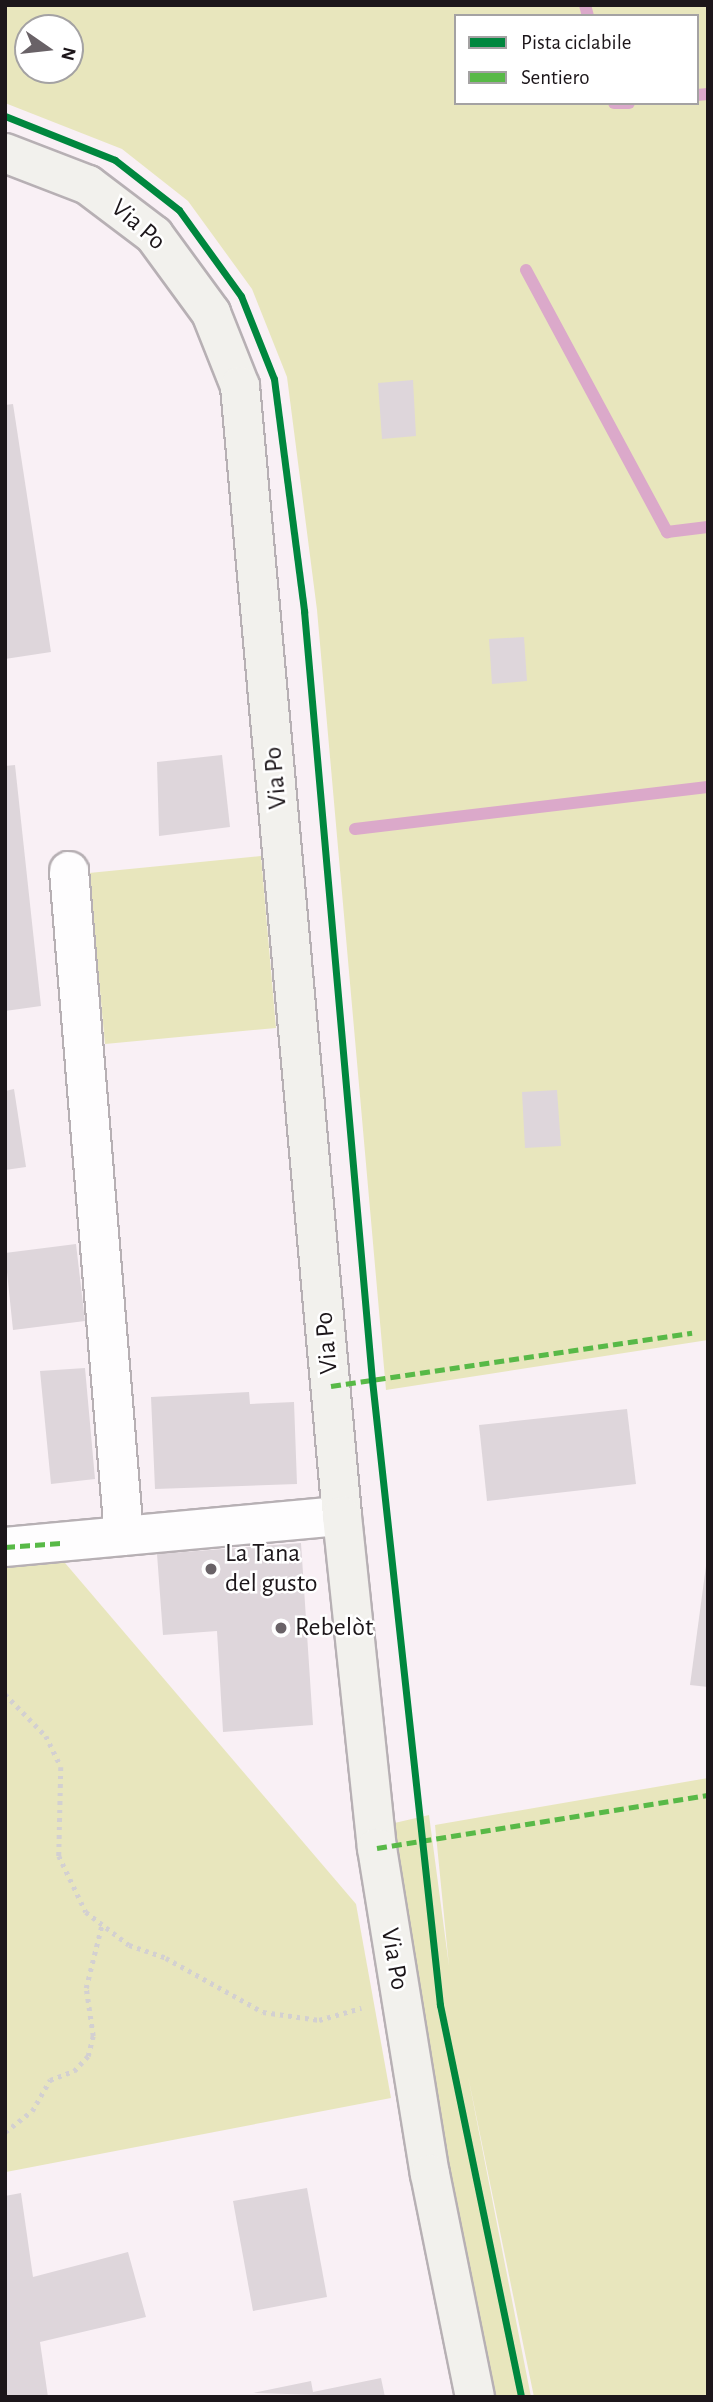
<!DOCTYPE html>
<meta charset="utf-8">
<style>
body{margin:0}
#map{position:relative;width:713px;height:2402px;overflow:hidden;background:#f9f0f5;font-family:"Alegreya Sans",sans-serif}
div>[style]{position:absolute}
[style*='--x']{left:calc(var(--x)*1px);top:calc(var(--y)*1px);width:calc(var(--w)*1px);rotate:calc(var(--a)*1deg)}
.green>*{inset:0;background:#e8e6bd}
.stream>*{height:12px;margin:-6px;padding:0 6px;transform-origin:6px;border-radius:6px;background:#dba9ca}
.building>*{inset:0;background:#ded6db}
.path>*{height:4.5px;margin-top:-2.25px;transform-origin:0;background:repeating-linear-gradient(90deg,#d3d0d1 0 3.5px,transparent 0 8.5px)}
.roads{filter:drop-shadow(2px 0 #b7b0b4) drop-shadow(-2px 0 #b7b0b4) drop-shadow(0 2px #b7b0b4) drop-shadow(0 -2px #b7b0b4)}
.street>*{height:38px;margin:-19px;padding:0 19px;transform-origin:19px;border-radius:19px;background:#fefdfe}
.secondary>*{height:38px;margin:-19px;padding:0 19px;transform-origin:19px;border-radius:19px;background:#f2f1ed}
.quiet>*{height:5px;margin-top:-2.5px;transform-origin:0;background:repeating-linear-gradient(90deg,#58b947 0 10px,transparent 0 15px)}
.cycleway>*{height:7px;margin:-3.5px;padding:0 3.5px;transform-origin:3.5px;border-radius:3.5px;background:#00873e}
.dots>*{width:19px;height:19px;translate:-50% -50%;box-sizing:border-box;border:4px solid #fff;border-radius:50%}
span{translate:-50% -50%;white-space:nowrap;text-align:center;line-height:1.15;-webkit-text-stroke:5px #fff;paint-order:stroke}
.street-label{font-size:26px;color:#1c161a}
.poi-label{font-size:26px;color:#1c161a}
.left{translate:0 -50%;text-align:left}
.frame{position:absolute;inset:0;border:7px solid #1c161a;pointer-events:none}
.legend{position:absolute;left:454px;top:14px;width:245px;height:91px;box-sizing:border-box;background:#fff;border:2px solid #a4a2a3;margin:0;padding:9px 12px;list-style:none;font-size:21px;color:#1c161a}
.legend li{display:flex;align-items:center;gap:14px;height:35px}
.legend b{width:35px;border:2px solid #a4a2a3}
.north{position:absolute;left:14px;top:14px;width:70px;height:70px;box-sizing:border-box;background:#fff;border:2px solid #a4a2a3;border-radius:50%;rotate:104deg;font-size:19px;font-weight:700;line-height:28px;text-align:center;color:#1c161a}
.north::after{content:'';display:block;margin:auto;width:24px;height:32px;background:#696267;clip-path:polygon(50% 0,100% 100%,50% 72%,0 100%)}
</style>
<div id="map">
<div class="green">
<i style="clip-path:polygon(evenodd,5px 5px,708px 5px,708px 1340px,386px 1390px,317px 610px,287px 377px,252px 289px,188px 201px,122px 149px,5px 103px,5px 5px,456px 16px,697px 16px,697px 103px,456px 103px,456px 16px,5px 5px,28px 28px,70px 28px,70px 70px,28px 70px,28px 28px)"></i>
<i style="clip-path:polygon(261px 856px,276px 1028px,105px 1044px,89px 873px)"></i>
<i style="clip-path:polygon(54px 1550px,356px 1904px,391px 2098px,6px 2172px,5px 1553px)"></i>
<i style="clip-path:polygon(708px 1778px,708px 2397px,534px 2397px,468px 2076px,531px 2397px,474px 2397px,373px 1828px,429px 1815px,449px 1966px,435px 1825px)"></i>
</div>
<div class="stream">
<i style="--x:585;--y:5;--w:11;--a:75"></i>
<i style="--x:697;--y:95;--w:11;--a:-5"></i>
<i style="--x:614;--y:103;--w:15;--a:0"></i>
<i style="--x:526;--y:270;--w:298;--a:61.7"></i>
<i style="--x:667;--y:532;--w:41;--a:-7"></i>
<i style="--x:355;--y:829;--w:355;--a:-6.8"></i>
</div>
<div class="building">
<i style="clip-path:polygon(413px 380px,416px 436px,382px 439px,378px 383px)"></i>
<i style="clip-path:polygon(13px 404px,51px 652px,5px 659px,5px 405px)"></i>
<i style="clip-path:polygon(524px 637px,527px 681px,492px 684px,489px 639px)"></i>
<i style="clip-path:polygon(222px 755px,230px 827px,159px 836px,157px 762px)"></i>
<i style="clip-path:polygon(15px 765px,41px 1006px,5px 1011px,5px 766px)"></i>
<i style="clip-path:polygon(14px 1089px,26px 1167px,5px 1170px,5px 1091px)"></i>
<i style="clip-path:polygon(557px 1090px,561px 1146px,525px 1148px,522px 1092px)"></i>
<i style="clip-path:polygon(76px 1244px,85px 1321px,13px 1330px,5px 1253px)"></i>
<i style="clip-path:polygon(85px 1368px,95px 1479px,51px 1484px,40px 1371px)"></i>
<i style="clip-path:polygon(249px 1392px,250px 1404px,294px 1402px,297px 1484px,155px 1489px,151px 1397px)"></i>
<i style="clip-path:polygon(627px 1409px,636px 1484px,487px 1501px,479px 1425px)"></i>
<i style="clip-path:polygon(301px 1543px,313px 1725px,223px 1732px,217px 1631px,163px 1635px,157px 1554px)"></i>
<i style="clip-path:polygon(706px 1566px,708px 1566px,708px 1687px,690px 1685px)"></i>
<i style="clip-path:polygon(307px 2188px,327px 2297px,253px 2311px,233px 2201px)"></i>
<i style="clip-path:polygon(21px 2193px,33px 2277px,128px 2252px,146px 2317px,40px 2342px,48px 2397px,5px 2397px,5px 2196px)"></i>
<i style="clip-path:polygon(381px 2378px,385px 2397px,253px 2393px,311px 2381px,313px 2392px)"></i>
</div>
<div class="path">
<i style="--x:5;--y:1694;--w:59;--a:45.7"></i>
<i style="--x:46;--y:1736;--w:34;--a:64"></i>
<i style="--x:61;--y:1767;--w:89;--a:91.3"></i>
<i style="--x:59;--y:1856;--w:62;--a:64.3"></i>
<i style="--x:86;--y:1912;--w:54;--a:37.5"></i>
<i style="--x:129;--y:1945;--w:39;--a:19"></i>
<i style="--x:166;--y:1958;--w:111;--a:29.1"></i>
<i style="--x:263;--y:2012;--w:57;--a:8.1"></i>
<i style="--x:319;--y:2020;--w:44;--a:-15.9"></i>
<i style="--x:5;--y:2132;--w:34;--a:-38"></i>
<i style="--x:32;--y:2111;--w:36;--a:-60"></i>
<i style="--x:50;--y:2080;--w:26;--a:-21"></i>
<i style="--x:74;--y:2071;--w:21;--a:-47"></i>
<i style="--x:88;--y:2056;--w:21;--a:-76"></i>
<i style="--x:93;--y:2036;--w:49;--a:-98.3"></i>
<i style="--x:86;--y:1988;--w:66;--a:-76"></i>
</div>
<div class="roads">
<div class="street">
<i style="--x:69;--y:871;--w:667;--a:85.27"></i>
<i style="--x:5;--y:1547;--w:338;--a:-5.3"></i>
</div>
<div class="secondary">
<i style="--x:5;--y:153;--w:89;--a:21.1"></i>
<i style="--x:88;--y:185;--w:83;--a:37.1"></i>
<i style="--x:154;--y:235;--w:97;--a:53.8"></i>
<i style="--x:211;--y:313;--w:79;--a:68.3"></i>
<i style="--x:240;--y:386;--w:1135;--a:84.84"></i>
<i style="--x:342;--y:1516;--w:334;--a:84"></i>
<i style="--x:377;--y:1848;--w:330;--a:80.8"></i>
<i style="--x:430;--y:2174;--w:227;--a:78.6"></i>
</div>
</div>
<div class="quiet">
<i style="--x:331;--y:1386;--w:365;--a:-8.4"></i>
<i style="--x:5;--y:1547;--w:56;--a:-4.1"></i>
<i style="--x:377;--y:1848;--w:335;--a:-9.1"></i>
</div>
<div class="cycleway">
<i style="--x:5;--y:116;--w:118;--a:21.8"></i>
<i style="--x:115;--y:160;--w:81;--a:38"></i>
<i style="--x:179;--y:210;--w:106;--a:54.2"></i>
<i style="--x:241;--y:296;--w:89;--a:68.3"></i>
<i style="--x:274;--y:379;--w:234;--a:82.6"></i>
<i style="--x:304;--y:611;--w:772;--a:84.95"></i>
<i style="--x:372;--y:1380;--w:629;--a:83.79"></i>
<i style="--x:440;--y:2005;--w:400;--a:78.3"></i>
</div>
<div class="dots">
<i style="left:211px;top:1569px;background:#696267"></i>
<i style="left:281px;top:1628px;background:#696267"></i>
</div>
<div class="street-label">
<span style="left:138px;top:225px;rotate:41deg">Via Po</span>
<span style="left:276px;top:778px;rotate:-95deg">Via Po</span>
<span style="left:327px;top:1343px;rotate:-95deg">Via Po</span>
<span style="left:394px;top:1959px;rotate:80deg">Via Po</span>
</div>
<div class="poi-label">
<span class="left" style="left:225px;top:1569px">La Tana<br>del gusto</span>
<span class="left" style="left:295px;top:1628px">Rebelòt</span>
</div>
<div class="frame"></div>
<ul class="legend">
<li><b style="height:9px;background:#00873e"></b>Pista ciclabile</li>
<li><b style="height:9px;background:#58b947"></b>Sentiero</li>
</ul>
<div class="north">N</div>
</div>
